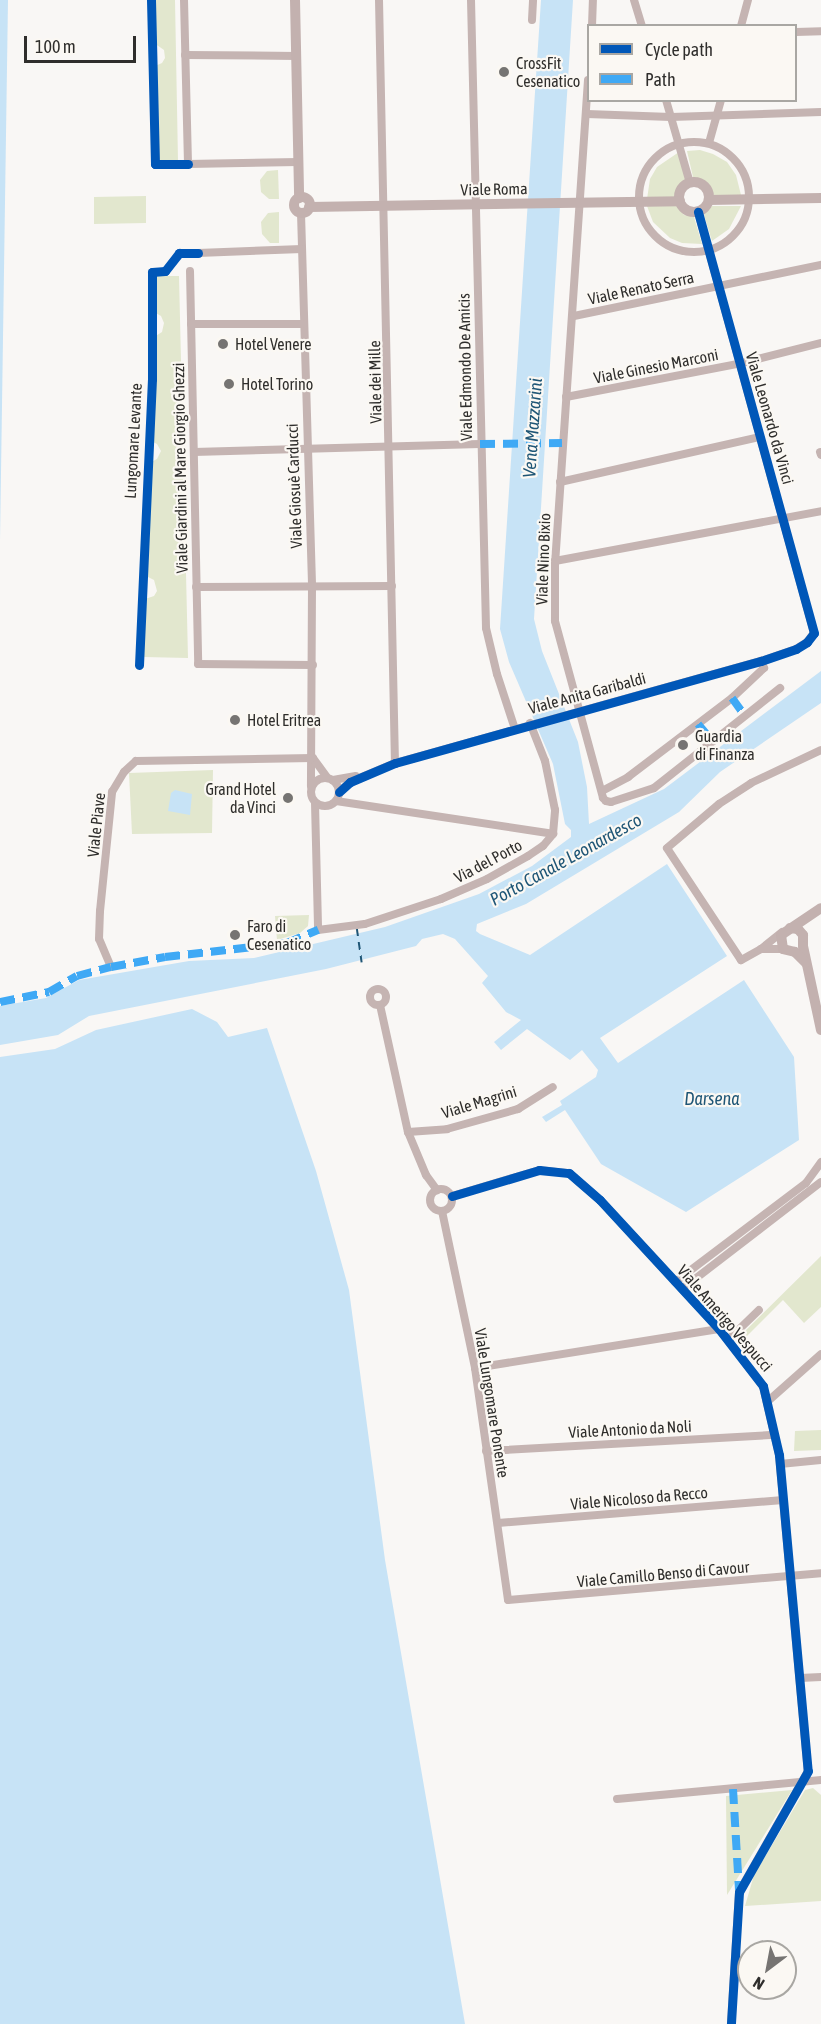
<!DOCTYPE html>
<meta charset="utf-8">
<style>
body{margin:0}
#map{position:relative;width:821px;height:2024px;overflow:hidden;background:#f9f7f5;font-family:"Asap Condensed",sans-serif}
div>[style]{position:absolute}
[style*='--x']{left:calc(var(--x)*1px);top:calc(var(--y)*1px);width:calc(var(--w)*1px);rotate:calc(var(--a)*1deg)}
.green>*{inset:0;background:#e2e7ce}
.water>*{inset:0;background:#c7e3f6}
.ferry>*{height:1.5px;margin-top:-0.75px;transform-origin:0;background:repeating-linear-gradient(90deg,#1f5676 0 8px,transparent 0 14px)}
.street>*{height:8px;margin:-4px;padding:0 4px;transform-origin:4px;border-radius:4px;background:#c5b4b2}
.street>.ring{margin:-4px;padding:0;box-sizing:content-box;background:none;border:8px solid #c5b4b2;border-radius:50%}
.secondary>*{height:10px;margin:-5px;padding:0 5px;transform-origin:5px;border-radius:5px;background:#c3b1af}
.secondary>.ring{margin:-5px;padding:0;box-sizing:content-box;background:none;border:10px solid #c3b1af;border-radius:50%}
.quiet>*{height:8px;margin-top:-4px;transform-origin:0;background:repeating-linear-gradient(90deg,#3fa9f5 0 15px,transparent 0 23px)}
.cycleway>*{height:9px;margin:-4.5px;padding:0 4.5px;transform-origin:4.5px;border-radius:4.5px;background:#0057b8}
.dots>*{width:16px;height:16px;translate:-50% -50%;box-sizing:border-box;border:3px solid #fbf8f3;border-radius:50%}
span{translate:-50% -50%;white-space:nowrap;text-align:center;line-height:1.15;-webkit-text-stroke:4.5px #fbf8f3;paint-order:stroke}
.poi-label{font-size:16px;color:#2f2e2c}
.left{translate:0 -50%;text-align:left}
.right{translate:-100% -50%;text-align:right}
.street-label{font-size:16px;color:#2f2e2c}
.water-label{font-size:18px;color:#1f5676;font-style:italic}
.legend{position:absolute;left:587px;top:24px;width:210px;height:78px;box-sizing:border-box;background:#fbf8f3;border:2px solid #a9a7a3;margin:0;padding:8px 10px;list-style:none;font-size:18px;color:#2f2e2c}
.legend li{display:flex;align-items:center;gap:12px;height:30px}
.legend b{width:30px;border:2px solid #a9a7a3}
.north{position:absolute;left:737px;top:1940px;width:60px;height:60px;box-sizing:border-box;background:#fbf8f3;border:2px solid #a9a7a3;border-radius:50%;rotate:212deg;font-size:16px;font-weight:700;line-height:24px;text-align:center;color:#2f2e2c}
.north::after{content:'';display:block;margin:auto;width:21px;height:27px;background:#767472;clip-path:polygon(50% 0,100% 100%,50% 72%,0 100%)}
.scale{position:absolute;left:24px;top:36px;width:112px;height:27px;box-sizing:border-box;border:3px solid #2f2e2c;border-top:0;padding-left:8px;font-size:18px;line-height:21px;white-space:nowrap;color:#2f2e2c;-webkit-text-stroke:4px #fbf8f3;paint-order:stroke}
</style>
<div id="map">
<div class="green">
<i style="clip-path:polygon(153px 0,175px 0,178px 161px,163px 162px,158px 158px,155px 66px,162px 63px,165px 58px,164px 50px,154px 43px)"></i>
<i style="clip-path:polygon(700px 150px,713px 154px,727px 162px,736px 175px,741px 195px,714px 196px,708px 183px,693px 177px,687px 151px)"></i>
<i style="clip-path:polygon(679px 152px,686px 179px,679px 185px,674px 198px,647px 199px,650px 179px,657px 167px)"></i>
<i style="clip-path:polygon(278px 170px,279px 199px,269px 199px,261px 192px,260px 180px,267px 171px)"></i>
<i style="clip-path:polygon(146px 196px,146px 223px,94px 224px,94px 197px)"></i>
<i style="clip-path:polygon(676px 205px,684px 215px,694px 217px,702px 244px,682px 243px,670px 238px,653px 222px,647px 206px)"></i>
<i style="clip-path:polygon(712px 206px,741px 206px,729px 229px,712px 241px,704px 215px)"></i>
<i style="clip-path:polygon(279px 212px,279px 243px,270px 243px,262px 234px,261px 222px,268px 213px)"></i>
<i style="clip-path:polygon(156px 276px,179px 276px,188px 658px,144px 657px,145px 599px,154px 596px,157px 591px,154px 580px,146px 576px,151px 462px,157px 459px,161px 451px,157px 444px,151px 441px,154px 337px,162px 332px,164px 323px,161px 316px,154px 312px)"></i>
<i style="clip-path:polygon(213px 770px,212px 833px,132px 834px,129px 773px)"></i>
<i style="clip-path:polygon(309px 915px,308px 926px,300px 933px,277px 940px,275px 916px)"></i>
<i style="clip-path:polygon(821px 1256px,821px 1307px,804px 1323px,783px 1300px,741px 1342px,738px 1338px)"></i>
<i style="clip-path:polygon(821px 1430px,821px 1450px,794px 1451px,795px 1431px)"></i>
<i style="clip-path:polygon(813px 1788px,821px 1795px,821px 1901px,745px 1906px,754px 1875px,805px 1790px)"></i>
<i style="clip-path:polygon(792px 1790px,727px 1895px,726px 1796px)"></i>
</div>
<div class="water">
<i style="clip-path:polygon(0 0,8px 0,0 541px)"></i>
<i style="clip-path:polygon(541px 0,573px 0,534px 619px,542px 651px,578px 742px,587px 787px,589px 824px,664px 789px,821px 671px,821px 703px,720px 772px,679px 812px,526px 904px,477px 924px,476px 931px,480px 934px,530px 955px,667px 864px,727px 956px,600px 1038px,618px 1063px,744px 980px,794px 1057px,799px 1140px,686px 1212px,601px 1164px,565px 1110px,546px 1122px,542px 1117px,562px 1105px,560px 1101px,596px 1077px,598px 1070px,582px 1050px,570px 1060px,527px 1029px,501px 1050px,494px 1042px,521px 1020px,506px 1012px,482px 983px,488px 976px,455px 939px,443px 934px,422px 939px,416px 946px,326px 969px,89px 1016px,58px 1035px,0 1045px,0 1006px,46px 998px,79px 980px,189px 961px,254px 958px,385px 927px,479px 894px,532px 866px,571px 837px,571px 830px,565px 824px,553px 764px,509px 662px,500px 629px)"></i>
<i style="clip-path:polygon(175px 790px,192px 794px,190px 815px,168px 811px,171px 793px)"></i>
<i style="clip-path:polygon(192px 1009px,217px 1022px,228px 1037px,267px 1028px,316px 1171px,349px 1290px,385px 1560px,465px 2024px,0 2024px,0 1057px,55px 1049px,96px 1030px)"></i>
</div>
<div class="ferry">
<i style="--x:357;--y:928;--w:35;--a:82"></i>
</div>
<div class="street">
<i style="--x:184;--y:0;--w:164;--a:88.6"></i>
<i style="--x:188;--y:164;--w:110;--a:-1"></i>
<i style="--x:379;--y:0;--w:763;--a:88.8"></i>
<i style="--x:471;--y:0;--w:628;--a:88.63"></i>
<i style="--x:486;--y:628;--w:47;--a:76.6"></i>
<i style="--x:497;--y:674;--w:58;--a:71.9"></i>
<i style="--x:634;--y:0;--w:27;--a:73"></i>
<i style="--x:532;--y:20;--w:20;--a:-87"></i>
<i style="--x:592;--y:26;--w:26;--a:-88"></i>
<i style="--x:741;--y:26;--w:27;--a:-75"></i>
<i style="--x:796;--y:32;--w:25;--a:-2"></i>
<i style="--x:185;--y:55;--w:112;--a:0.5"></i>
<i style="--x:588;--y:80;--w:482;--a:93.9"></i>
<i style="--x:555;--y:561;--w:60;--a:90"></i>
<i style="--x:555;--y:621;--w:183;--a:74.8"></i>
<i style="--x:603;--y:798;--w:4;--a:45"></i>
<i style="--x:606;--y:801;--w:5;--a:11"></i>
<i style="--x:611;--y:802;--w:45;--a:-18"></i>
<i style="--x:654;--y:788;--w:161;--a:-38.4"></i>
<i style="--x:666;--y:100;--w:86;--a:73.9"></i>
<i style="--x:587;--y:114;--w:84;--a:2"></i>
<i style="--x:671;--y:117;--w:150;--a:-1.9"></i>
<i class="ring" style="left:639px;top:142px;width:102px;height:102px"></i>
<i style="--x:709;--y:143;--w:45;--a:-74.4"></i>
<i style="--x:301;--y:213;--w:373;--a:88.3"></i>
<i style="--x:312;--y:586;--w:200;--a:90.3"></i>
<i style="--x:198;--y:253;--w:104;--a:-2.2"></i>
<i style="--x:190;--y:271;--w:393;--a:88.8"></i>
<i style="--x:198;--y:664;--w:115;--a:0.5"></i>
<i style="--x:574;--y:316;--w:252;--a:-11.7"></i>
<i style="--x:191;--y:324;--w:112;--a:0"></i>
<i style="--x:566;--y:397;--w:175;--a:-10.9"></i>
<i style="--x:738;--y:364;--w:86;--a:-14.2"></i>
<i style="--x:194;--y:452;--w:286;--a:-1.6"></i>
<i style="--x:820;--y:452;--w:3;--a:72"></i>
<i style="--x:560;--y:482;--w:204;--a:-12.7"></i>
<i style="--x:555;--y:561;--w:271;--a:-10.6"></i>
<i style="--x:196;--y:587;--w:196;--a:-0.3"></i>
<i style="--x:313;--y:758;--w:24;--a:54"></i>
<i class="ring" style="left:311px;top:778px;width:20px;height:20px"></i>
<i style="--x:333;--y:780;--w:23;--a:-10"></i>
<i style="--x:602;--y:791;--w:30;--a:-28"></i>
<i style="--x:628;--y:777;--w:131;--a:-37.2"></i>
<i style="--x:732;--y:698;--w:44;--a:-43.2"></i>
<i style="--x:764;--y:668;--w:8;--a:-113"></i>
<i style="--x:339;--y:792;--w:15;--a:-42"></i>
<i style="--x:350;--y:782;--w:49;--a:-22.9"></i>
<i style="--x:395;--y:763;--w:380;--a:-15.6"></i>
<i style="--x:761;--y:661;--w:37;--a:-19"></i>
<i style="--x:796;--y:649;--w:13;--a:-32"></i>
<i style="--x:807;--y:642;--w:11;--a:-52"></i>
<i style="--x:814;--y:633;--w:437;--a:-105.4"></i>
<i style="--x:336;--y:801;--w:219;--a:8.6"></i>
<i style="--x:315;--y:803;--w:127;--a:88.6"></i>
<i style="--x:318;--y:930;--w:47;--a:-7.3"></i>
<i style="--x:365;--y:924;--w:80;--a:-18.2"></i>
<i style="--x:441;--y:899;--w:50;--a:-23.5"></i>
<i style="--x:487;--y:879;--w:47;--a:-29.3"></i>
<i style="--x:528;--y:856;--w:18;--a:-34"></i>
<i style="--x:543;--y:846;--w:16;--a:-50"></i>
<i style="--x:553;--y:834;--w:24;--a:-85"></i>
<i style="--x:555;--y:810;--w:50;--a:-101.5"></i>
<i style="--x:545;--y:761;--w:41;--a:-111.5"></i>
<i style="--x:782;--y:932;--w:27;--a:141"></i>
<i style="--x:761;--y:949;--w:23;--a:151"></i>
<i style="--x:741;--y:960;--w:134;--a:-123.5"></i>
<i style="--x:667;--y:848;--w:68;--a:-40.2"></i>
<i style="--x:719;--y:804;--w:38;--a:-33"></i>
<i style="--x:751;--y:783;--w:77;--a:-25.2"></i>
<i style="--x:761;--y:949;--w:22;--a:0"></i>
<i style="--x:111;--y:967;--w:30;--a:-113"></i>
<i style="--x:99;--y:939;--w:28;--a:-88"></i>
<i style="--x:100;--y:911;--w:120;--a:-84.2"></i>
<i style="--x:112;--y:792;--w:23;--a:-59"></i>
<i style="--x:124;--y:772;--w:16;--a:-43"></i>
<i style="--x:136;--y:761;--w:177;--a:-1"></i>
<i class="ring" style="left:370px;top:989px;width:8px;height:8px"></i>
<i style="--x:380;--y:1005;--w:130;--a:77.6"></i>
<i style="--x:408;--y:1132;--w:47;--a:67.3"></i>
<i style="--x:426;--y:1175;--w:19;--a:54"></i>
<i style="--x:408;--y:1132;--w:39;--a:-4"></i>
<i style="--x:447;--y:1129;--w:74;--a:-15.7"></i>
<i style="--x:518;--y:1109;--w:41;--a:-32.2"></i>
<i class="ring" style="left:430px;top:1189px;width:14px;height:14px"></i>
<i style="--x:452;--y:1196;--w:91;--a:-16.6"></i>
<i style="--x:539;--y:1170;--w:30;--a:6"></i>
<i style="--x:569;--y:1173;--w:41;--a:41.1"></i>
<i style="--x:600;--y:1200;--w:176;--a:47.3"></i>
<i style="--x:719;--y:1329;--w:72;--a:52.3"></i>
<i style="--x:763;--y:1386;--w:71;--a:76.9"></i>
<i style="--x:779;--y:1455;--w:317;--a:84.8"></i>
<i style="--x:808;--y:1771;--w:139;--a:119.7"></i>
<i style="--x:739;--y:1892;--w:132;--a:93.5"></i>
<i style="--x:442;--y:1211;--w:160;--a:78.1"></i>
<i style="--x:475;--y:1368;--w:234;--a:81.9"></i>
<i style="--x:508;--y:1600;--w:314;--a:-4.9"></i>
<i style="--x:675;--y:1282;--w:164;--a:-37.1"></i>
<i style="--x:806;--y:1183;--w:26;--a:-54"></i>
<i style="--x:682;--y:1289;--w:175;--a:-37.6"></i>
<i style="--x:728;--y:1340;--w:43;--a:-44.1"></i>
<i style="--x:475;--y:1368;--w:247;--a:-9.1"></i>
<i style="--x:767;--y:1402;--w:72;--a:-41.6"></i>
<i style="--x:486;--y:1451;--w:289;--a:-3.2"></i>
<i style="--x:780;--y:1464;--w:41;--a:-5.6"></i>
<i style="--x:498;--y:1523;--w:286;--a:-4.6"></i>
<i style="--x:800;--y:1678;--w:21;--a:-3"></i>
<i style="--x:617;--y:1799;--w:205;--a:-5.3"></i>
</div>
<div class="secondary">
<i style="--x:295;--y:0;--w:198;--a:88.8"></i>
<i class="ring" style="left:679px;top:182px;width:20px;height:20px"></i>
<i class="ring" style="left:294px;top:197px;width:6px;height:6px"></i>
<i style="--x:709;--y:200;--w:112;--a:-1"></i>
<i style="--x:309;--y:207;--w:371;--a:-0.9"></i>
<i style="--x:790;--y:928;--w:8;--a:7"></i>
<i style="--x:798;--y:929;--w:8;--a:50"></i>
<i style="--x:803;--y:935;--w:11;--a:90"></i>
<i style="--x:803;--y:946;--w:86;--a:77.9"></i>
<i style="--x:806;--y:963;--w:16;--a:-135"></i>
<i style="--x:795;--y:952;--w:12;--a:-166"></i>
<i style="--x:783;--y:949;--w:14;--a:-98"></i>
<i style="--x:781;--y:935;--w:48;--a:-34"></i>
</div>
<div class="quiet">
<i style="--x:480;--y:444;--w:82;--a:-0.7"></i>
<i style="--x:732;--y:698;--w:22;--a:54"></i>
<i style="--x:698;--y:724;--w:23;--a:50"></i>
<i style="--x:0;--y:1002;--w:50;--a:-11.5"></i>
<i style="--x:49;--y:992;--w:32;--a:-30"></i>
<i style="--x:77;--y:976;--w:35;--a:-15"></i>
<i style="--x:111;--y:967;--w:55;--a:-10.5"></i>
<i style="--x:165;--y:957;--w:123;--a:-6.5"></i>
<i style="--x:287;--y:943;--w:34;--a:-23"></i>
<i style="--x:733;--y:1789;--w:101;--a:86.6"></i>
</div>
<div class="cycleway">
<i style="--x:151;--y:0;--w:164;--a:88.6"></i>
<i style="--x:155;--y:164;--w:33;--a:0"></i>
<i style="--x:139;--y:665;--w:286;--a:-87.4"></i>
<i style="--x:152;--y:379;--w:107;--a:-90"></i>
<i style="--x:152;--y:272;--w:13;--a:-4"></i>
<i style="--x:165;--y:271;--w:23;--a:-52"></i>
<i style="--x:179;--y:253;--w:19;--a:0"></i>
<i style="--x:339;--y:792;--w:15;--a:-42"></i>
<i style="--x:350;--y:782;--w:49;--a:-22.9"></i>
<i style="--x:395;--y:763;--w:380;--a:-15.6"></i>
<i style="--x:761;--y:661;--w:37;--a:-19"></i>
<i style="--x:796;--y:649;--w:13;--a:-32"></i>
<i style="--x:807;--y:642;--w:11;--a:-52"></i>
<i style="--x:814;--y:633;--w:437;--a:-105.4"></i>
<i style="--x:452;--y:1196;--w:91;--a:-16.6"></i>
<i style="--x:539;--y:1170;--w:30;--a:6"></i>
<i style="--x:569;--y:1173;--w:41;--a:41.1"></i>
<i style="--x:600;--y:1200;--w:176;--a:47.3"></i>
<i style="--x:719;--y:1329;--w:72;--a:52.3"></i>
<i style="--x:763;--y:1386;--w:71;--a:76.9"></i>
<i style="--x:779;--y:1455;--w:317;--a:84.8"></i>
<i style="--x:808;--y:1771;--w:139;--a:119.7"></i>
<i style="--x:739;--y:1892;--w:132;--a:93.5"></i>
</div>
<div class="dots">
<i style="left:504px;top:72px;background:#767472"></i>
<i style="left:223px;top:344px;background:#767472"></i>
<i style="left:229px;top:384px;background:#767472"></i>
<i style="left:235px;top:720px;background:#767472"></i>
<i style="left:683px;top:745px;background:#767472"></i>
<i style="left:288px;top:798px;background:#767472"></i>
<i style="left:235px;top:935px;background:#767472"></i>
</div>
<div class="poi-label">
<span class="left" style="left:516px;top:72px">CrossFit<br>Cesenatico</span>
<span class="left" style="left:235px;top:344px">Hotel Venere</span>
<span class="left" style="left:241px;top:384px">Hotel Torino</span>
<span class="left" style="left:247px;top:720px">Hotel Eritrea</span>
<span class="left" style="left:695px;top:745px">Guardia<br>di Finanza</span>
<span class="right" style="left:276px;top:798px">Grand Hotel<br>da Vinci</span>
<span class="left" style="left:247px;top:935px">Faro di<br>Cesenatico</span>
</div>
<div class="street-label">
<span style="left:494px;top:189px;rotate:-1deg">Viale Roma</span>
<span style="left:641px;top:288px;rotate:-12deg">Viale Renato Serra</span>
<span style="left:656px;top:366px;rotate:-11deg">Viale Ginesio Marconi</span>
<span style="left:465px;top:367px;rotate:-91deg">Viale Edmondo De Amicis</span>
<span style="left:375px;top:382px;rotate:-91deg">Viale dei Mille</span>
<span style="left:770px;top:418px;rotate:74deg">Viale Leonardo da Vinci</span>
<span style="left:133px;top:441px;rotate:-87deg">Lungomare Levante</span>
<span style="left:180px;top:468px;rotate:-91deg">Viale Giardini al Mare Giorgio Ghezzi</span>
<span style="left:294px;top:486px;rotate:-92deg">Viale Giosuè Carducci</span>
<span style="left:543px;top:559px;rotate:-88deg">Viale Nino Bixio</span>
<span style="left:587px;top:693px;rotate:-15deg">Viale Anita Garibaldi</span>
<span style="left:96px;top:825px;rotate:-84deg">Viale Piave</span>
<span style="left:488px;top:861px;rotate:-28deg">Via del Porto</span>
<span style="left:479px;top:1102px;rotate:-17deg">Viale Magrini</span>
<span style="left:725px;top:1318px;rotate:49deg">Viale Amerigo Vespucci</span>
<span style="left:492px;top:1403px;rotate:81deg">Viale Lungomare Ponente</span>
<span style="left:630px;top:1429px;rotate:-3deg">Viale Antonio da Noli</span>
<span style="left:639px;top:1498px;rotate:-5deg">Viale Nicoloso da Recco</span>
<span style="left:663px;top:1574px;rotate:-5deg">Viale Camillo Benso di Cavour</span>
</div>
<div class="water-label">
<span style="left:533px;top:428px;rotate:-86deg">Vena Mazzarini</span>
<span style="left:566px;top:860px;rotate:-29deg">Porto Canale Leonardesco</span>
<span style="left:712px;top:1099px">Darsena</span>
</div>
<ul class="legend">
<li><b style="height:8px;background:#0057b8"></b>Cycle path</li>
<li><b style="height:8px;background:#3fa9f5"></b>Path</li>
</ul>
<div class="north">N</div>
<div class="scale">100 m</div>
</div>
